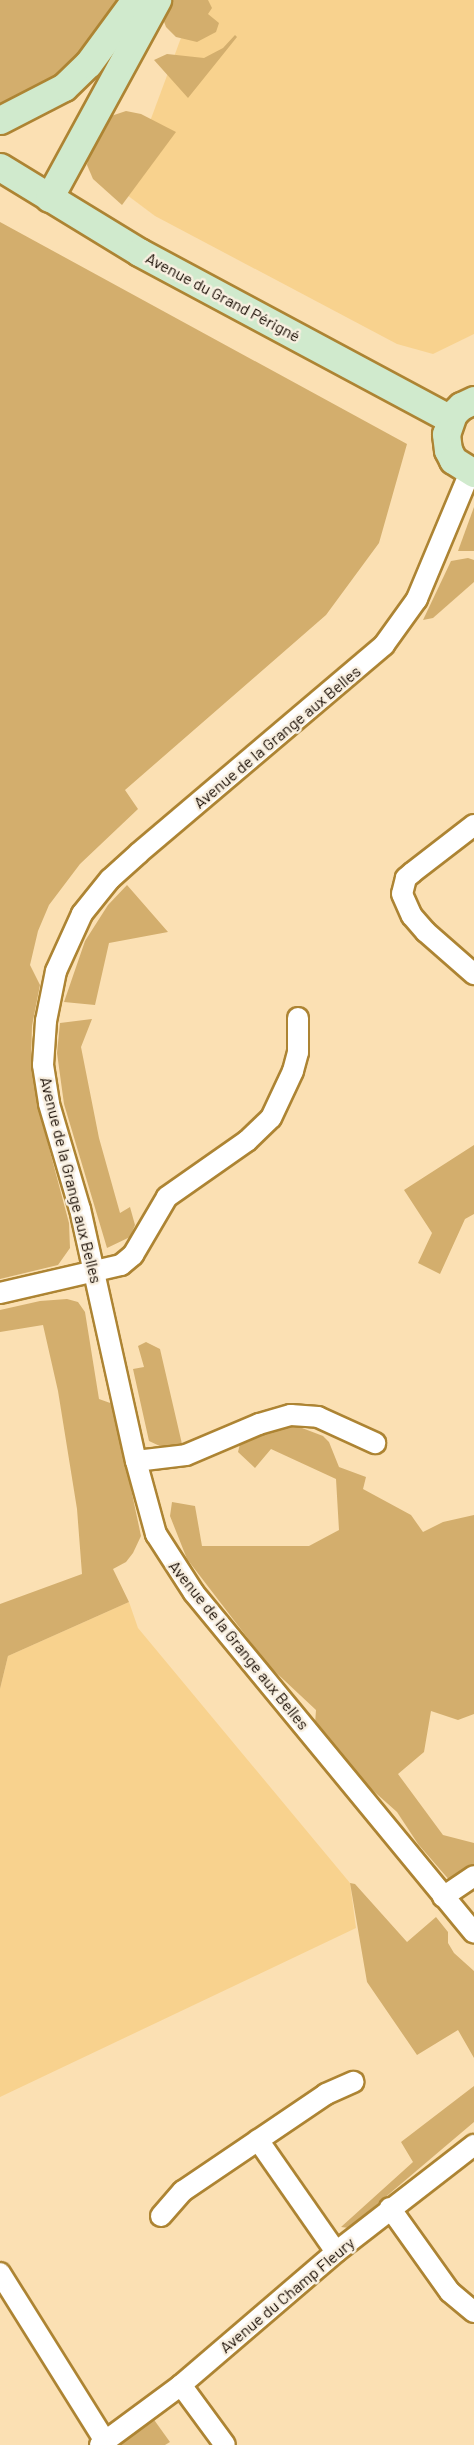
<!DOCTYPE html>
<meta charset="utf-8">
<style>
body{margin:0}
#map{position:relative;width:474px;height:2445px;overflow:hidden;background:#fbe0b3;font-family:Barlow,sans-serif}
div>[style]{position:absolute}
[style*='--x']{left:calc(var(--x)*1px);top:calc(var(--y)*1px);width:calc(var(--w)*1px);rotate:calc(var(--a)*1deg)}
.built>*{inset:0;background:#f8d28e}
.green>*{inset:0;background:#d3ae6d}
.roads{filter:drop-shadow(2px 0 #ad8433) drop-shadow(-2px 0 #ad8433) drop-shadow(0 2px #ad8433) drop-shadow(0 -2px #ad8433)}
.street>*{height:20px;margin:-10px;padding:0 10px;transform-origin:10px;border-radius:10px;background:#fff}
.secondary>*{height:27px;margin:-13.5px;padding:0 13.5px;transform-origin:13.5px;border-radius:13.5px;background:#d0eacd}
span{translate:-50% -50%;white-space:nowrap;text-align:center;line-height:1.15;-webkit-text-stroke:5px #f9f0e1;paint-order:stroke}
.street-label{font-size:16px;color:#160a00}
</style>
<div id="map">
<div class="built">
<i style="clip-path:polygon(195px 0,474px 0,474px 334px,433px 354px,397px 344px,155px 216px,127px 195px,142px 143px)"></i>
<i style="clip-path:polygon(129px 1602px,138px 1628px,350px 1883px,356px 1928px,0 2097px,0 1689px,8px 1656px)"></i>
</div>
<div class="green">
<i style="clip-path:polygon(0 0,121px 0,64px 75px,0 107px)"></i>
<i style="clip-path:polygon(166px 0,208px 0,212px 8px,208px 14px,219px 23px,216px 32px,197px 42px,176px 37px,166px 27px,163px 19px)"></i>
<i style="clip-path:polygon(235px 35px,237px 37px,188px 98px,154px 60px,167px 54px,204px 58px,223px 48px)"></i>
<i style="clip-path:polygon(126px 111px,141px 114px,176px 132px,122px 205px,93px 179px,87px 165px,90px 146px,98px 129px,111px 116px)"></i>
<i style="clip-path:polygon(0 222px,407px 444px,379px 543px,326px 615px,125px 790px,138px 809px,80px 864px,49px 905px,38px 931px,30px 965px,40px 985px,32px 1026px,31px 1062px,39px 1110px,69px 1223px,70px 1248px,58px 1265px,0 1279px)"></i>
<i style="clip-path:polygon(474px 507px,474px 551px,458px 551px)"></i>
<i style="clip-path:polygon(468px 558px,474px 560px,474px 582px,433px 618px,423px 620px,451px 561px)"></i>
<i style="clip-path:polygon(127px 885px,168px 932px,109px 943px,95px 1005px,64px 1002px,85px 941px,108px 905px)"></i>
<i style="clip-path:polygon(92px 1019px,81px 1047px,99px 1138px,120px 1213px,130px 1207px,135px 1225px,130px 1237px,107px 1248px,64px 1104px,57px 1053px,60px 1023px)"></i>
<i style="clip-path:polygon(474px 1145px,474px 1214px,465px 1219px,440px 1274px,418px 1263px,432px 1233px,404px 1190px)"></i>
<i style="clip-path:polygon(67px 1299px,78px 1302px,85px 1312px,99px 1399px,113px 1404px,141px 1536px,133px 1553px,126px 1562px,113px 1569px,129px 1602px,8px 1656px,0 1689px,0 1604px,82px 1574px,77px 1509px,58px 1391px,43px 1325px,0 1332px,0 1310px,40px 1301px)"></i>
<i style="clip-path:polygon(146px 1342px,160px 1349px,182px 1444px,164px 1448px,149px 1441px,133px 1369px,144px 1367px,138px 1346px)"></i>
<i style="clip-path:polygon(289px 1423px,323px 1436px,329px 1442px,339px 1467px,366px 1477px,363px 1489px,411px 1515px,423px 1532px,443px 1522px,474px 1515px,474px 1714px,458px 1720px,431px 1711px,424px 1752px,398px 1774px,443px 1835px,474px 1843px,474px 1865px,451px 1882px,418px 1844px,397px 1812px,369px 1787px,315px 1724px,316px 1710px,269px 1666px,187px 1559px,170px 1516px,172px 1502px,195px 1506px,202px 1546px,309px 1546px,339px 1530px,336px 1479px,271px 1449px,255px 1468px,238px 1452px,240px 1444px,248px 1438px)"></i>
<i style="clip-path:polygon(350px 1883px,355px 1884px,407px 1942px,436px 1917px,448px 1932px,448px 1943px,454px 1953px,474px 1971px,474px 2058px,458px 2030px,417px 2055px,367px 1982px)"></i>
<i style="clip-path:polygon(474px 2086px,474px 2122px,349px 2228px,341px 2227px,413px 2162px,401px 2142px)"></i>
<i style="clip-path:polygon(152px 2417px,170px 2442px,165px 2445px,116px 2445px)"></i>
</div>
<div class="roads">
<div class="street">
<i style="--x:470;--y:472;--w:138;--a:112.7"></i>
<i style="--x:417;--y:599;--w:57;--a:125.7"></i>
<i style="--x:384;--y:645;--w:321;--a:139.7"></i>
<i style="--x:139;--y:853;--w:39;--a:138"></i>
<i style="--x:110;--y:879;--w:45;--a:128.7"></i>
<i style="--x:82;--y:914;--w:63;--a:114.5"></i>
<i style="--x:56;--y:971;--w:51;--a:101.3"></i>
<i style="--x:46;--y:1021;--w:44;--a:93.9"></i>
<i style="--x:43;--y:1065;--w:39;--a:81"></i>
<i style="--x:49;--y:1104;--w:109;--a:73.6"></i>
<i style="--x:80;--y:1209;--w:258;--a:77.5"></i>
<i style="--x:136;--y:1461;--w:76;--a:74.7"></i>
<i style="--x:156;--y:1534;--w:70;--a:57.2"></i>
<i style="--x:194;--y:1593;--w:440;--a:50.5"></i>
<i style="--x:474;--y:825;--w:78;--a:142.3"></i>
<i style="--x:412;--y:873;--w:8;--a:140"></i>
<i style="--x:406;--y:878;--w:16;--a:104"></i>
<i style="--x:402;--y:894;--w:24;--a:66"></i>
<i style="--x:412;--y:916;--w:21;--a:49"></i>
<i style="--x:426;--y:932;--w:64;--a:41.2"></i>
<i style="--x:0;--y:1293;--w:124;--a:-13"></i>
<i style="--x:121;--y:1265;--w:16;--a:-40"></i>
<i style="--x:133;--y:1255;--w:67;--a:-59.6"></i>
<i style="--x:167;--y:1197;--w:98;--a:-35"></i>
<i style="--x:247;--y:1141;--w:33;--a:-44"></i>
<i style="--x:271;--y:1118;--w:52;--a:-64.9"></i>
<i style="--x:293;--y:1071;--w:20;--a:-75"></i>
<i style="--x:298;--y:1052;--w:34;--a:-90"></i>
<i style="--x:136;--y:1461;--w:50;--a:-6.8"></i>
<i style="--x:186;--y:1455;--w:79;--a:-23"></i>
<i style="--x:259;--y:1424;--w:33;--a:-16"></i>
<i style="--x:291;--y:1415;--w:27;--a:4"></i>
<i style="--x:318;--y:1417;--w:63;--a:24.5"></i>
<i style="--x:443;--y:1897;--w:37;--a:-34"></i>
<i style="--x:258;--y:2140;--w:136;--a:55.1"></i>
<i style="--x:390;--y:2208;--w:103;--a:54.5"></i>
<i style="--x:450;--y:2292;--w:31;--a:40"></i>
<i style="--x:161;--y:2216;--w:33;--a:-49"></i>
<i style="--x:183;--y:2191;--w:173;--a:-34.1"></i>
<i style="--x:326;--y:2094;--w:30;--a:-24"></i>
<i style="--x:0;--y:2273;--w:198;--a:58"></i>
<i style="--x:181;--y:2385;--w:74;--a:53.7"></i>
<i style="--x:100;--y:2445;--w:101;--a:-36.5"></i>
<i style="--x:181;--y:2385;--w:204;--a:-40.6"></i>
<i style="--x:336;--y:2252;--w:175;--a:-37.8"></i>
</div>
<div class="secondary">
<i style="--x:0;--y:120;--w:72;--a:-27.3"></i>
<i style="--x:64;--y:87;--w:33;--a:-44"></i>
<i style="--x:88;--y:64;--w:79;--a:-53.7"></i>
<i style="--x:0;--y:167;--w:163;--a:31.4"></i>
<i style="--x:139;--y:252;--w:353;--a:28.2"></i>
<i style="--x:49;--y:198;--w:226;--a:-61.4"></i>
<i style="--x:474;--y:400;--w:14;--a:155"></i>
<i style="--x:461;--y:406;--w:11;--a:135"></i>
<i style="--x:453;--y:414;--w:21;--a:109"></i>
<i style="--x:446;--y:434;--w:16;--a:83"></i>
<i style="--x:448;--y:450;--w:11;--a:63"></i>
<i style="--x:453;--y:460;--w:25;--a:32"></i>
</div>
</div>
<div class="street-label">
<span style="left:223px;top:297px;rotate:28deg">Avenue du Grand Périgné</span>
<span style="left:277px;top:737px;rotate:-40deg">Avenue de la Grange aux Belles</span>
<span style="left:71px;top:1180px;rotate:76deg">Avenue de la Grange aux Belles</span>
<span style="left:239px;top:1645px;rotate:51deg">Avenue de la Grange aux Belles</span>
<span style="left:287px;top:2295px;rotate:-40deg">Avenue du Champ Fleury</span>
</div>
</div>
